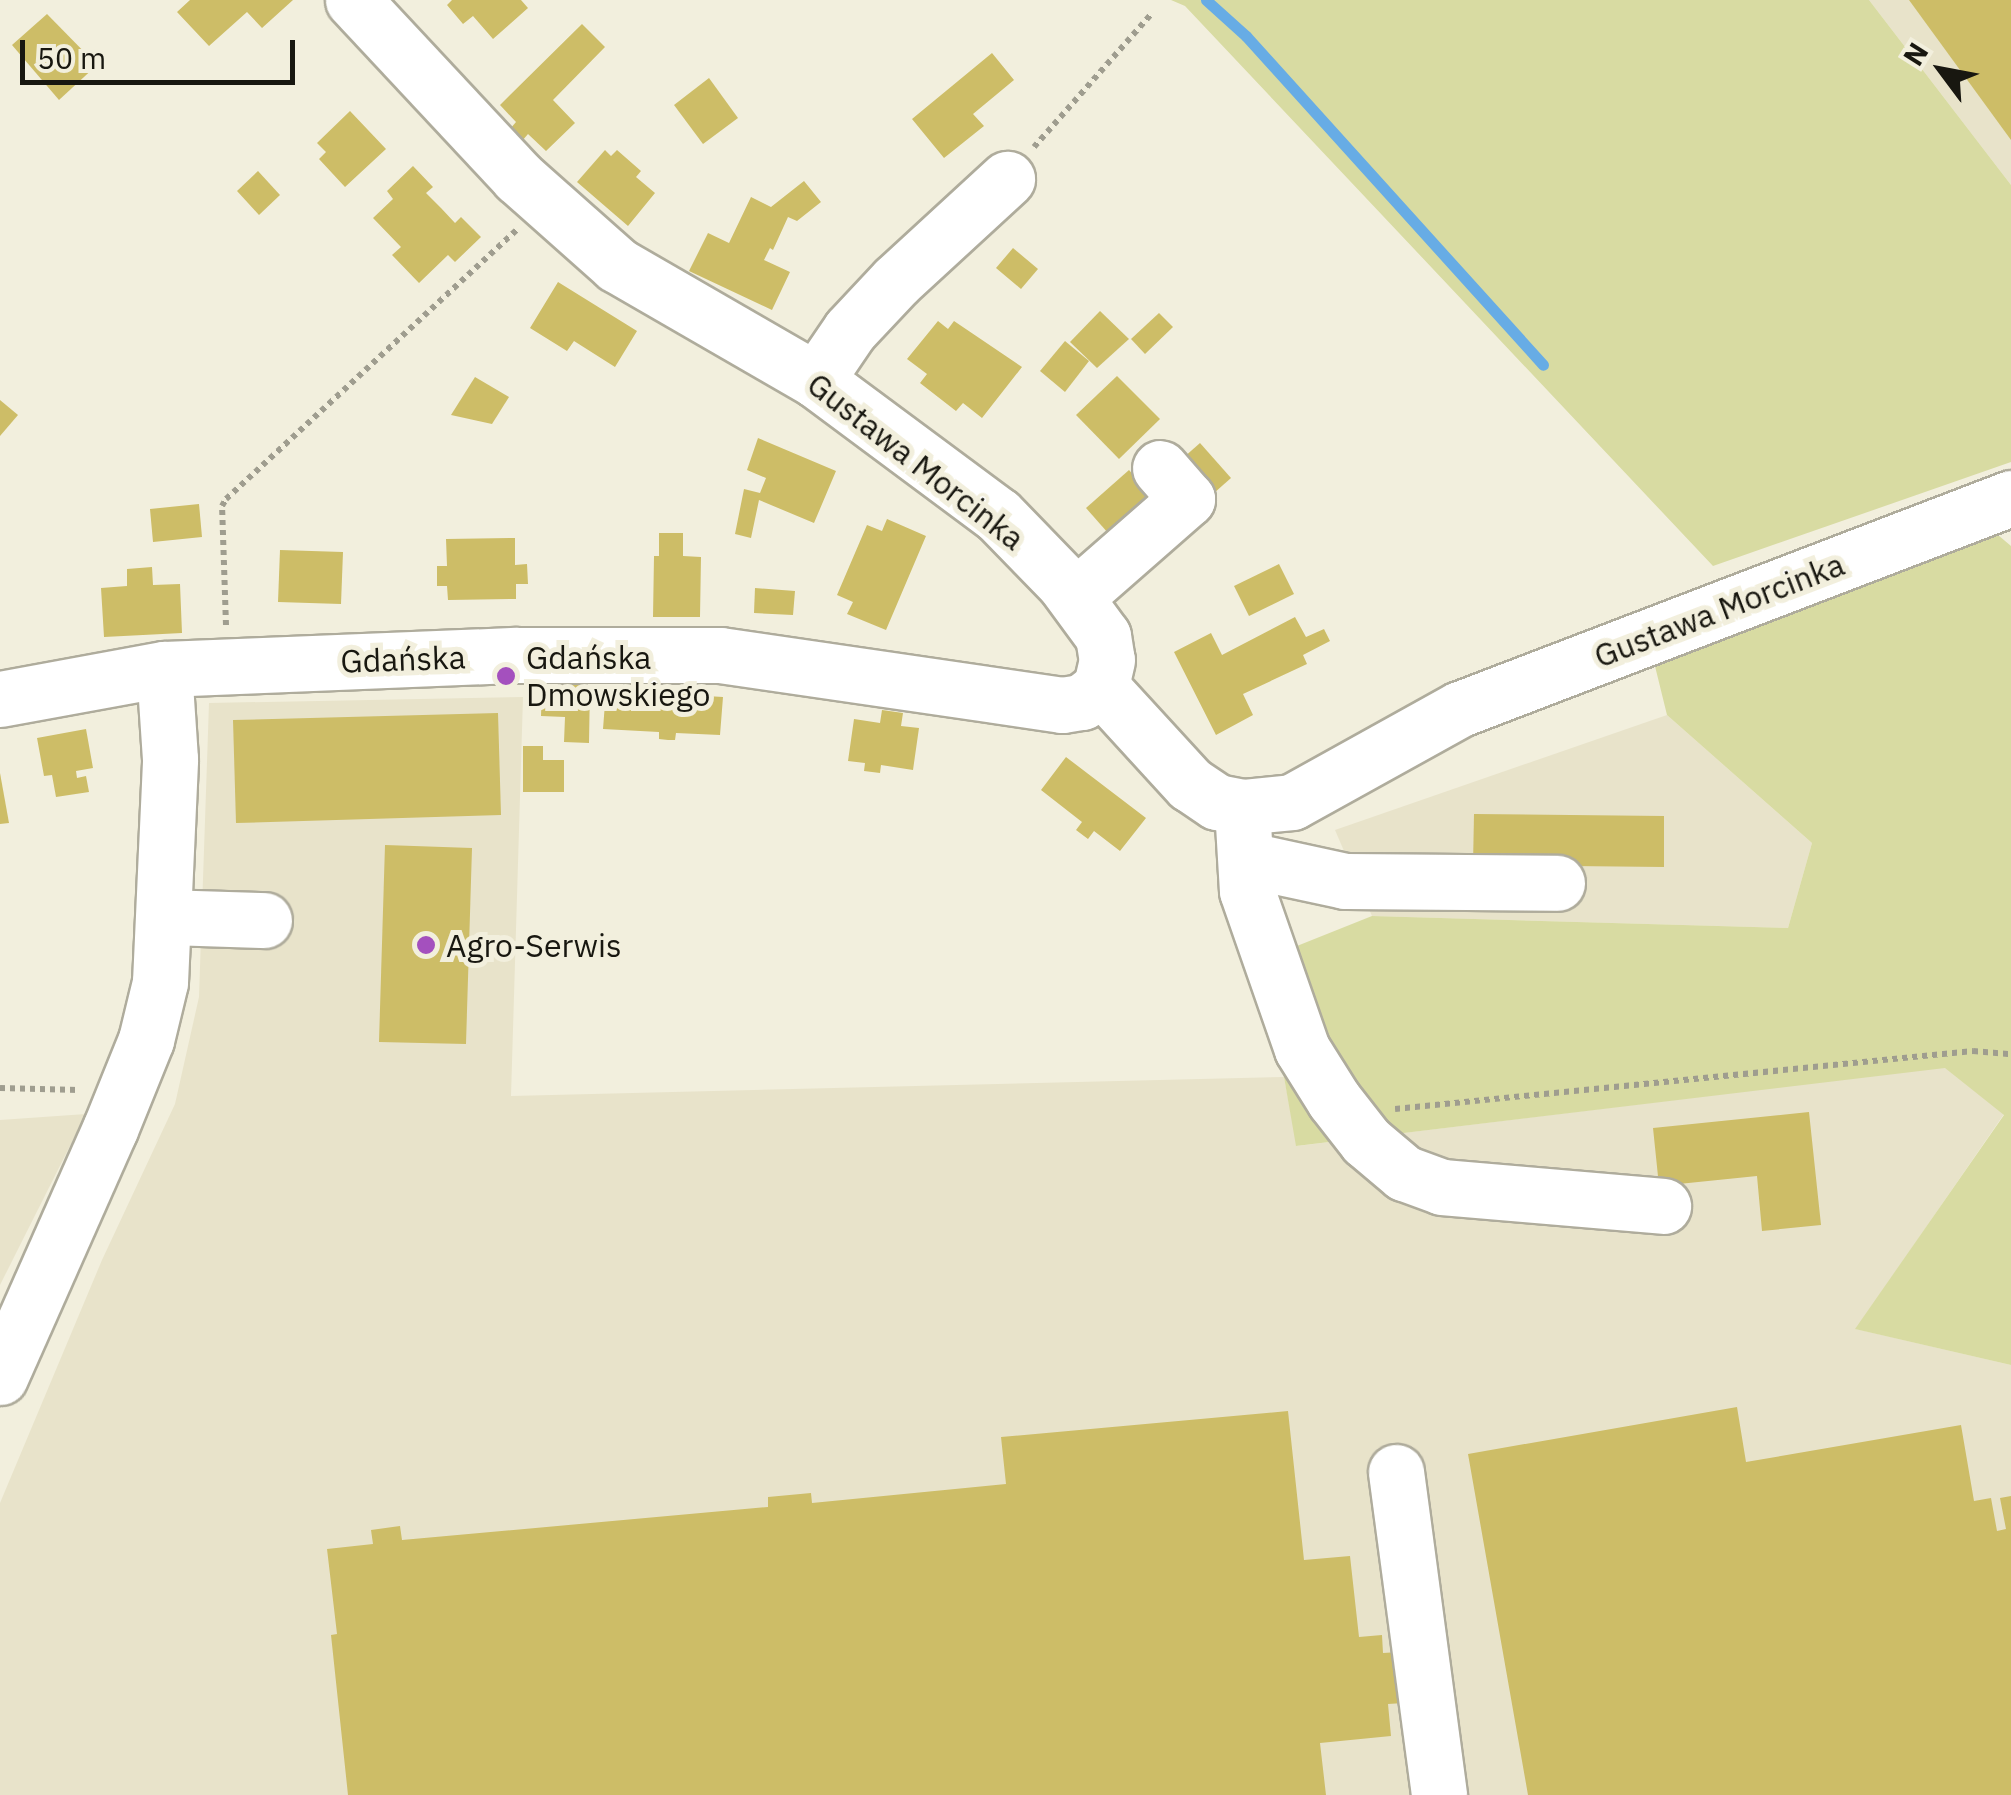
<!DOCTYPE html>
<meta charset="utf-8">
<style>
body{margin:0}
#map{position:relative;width:2011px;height:1795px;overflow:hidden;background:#f2efdd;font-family:"IBM Plex Sans",sans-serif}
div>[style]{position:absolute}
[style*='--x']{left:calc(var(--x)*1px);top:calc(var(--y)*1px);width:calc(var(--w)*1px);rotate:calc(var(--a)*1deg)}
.built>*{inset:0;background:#e8e3ca}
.green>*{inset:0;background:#d8dba2}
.stream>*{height:11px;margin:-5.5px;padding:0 5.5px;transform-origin:5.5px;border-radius:5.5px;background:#67ace5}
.building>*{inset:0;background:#cdbd67}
.path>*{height:6px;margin-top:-3px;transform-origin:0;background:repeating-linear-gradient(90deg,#9f9d8f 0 5px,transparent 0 10px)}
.roads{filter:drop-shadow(2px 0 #afac9c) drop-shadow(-2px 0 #afac9c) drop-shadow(0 2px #afac9c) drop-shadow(0 -2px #afac9c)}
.minor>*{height:55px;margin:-27.5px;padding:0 27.5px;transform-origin:27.5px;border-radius:27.5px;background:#fff}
.dots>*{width:28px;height:28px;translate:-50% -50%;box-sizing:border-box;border:5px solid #f2efdd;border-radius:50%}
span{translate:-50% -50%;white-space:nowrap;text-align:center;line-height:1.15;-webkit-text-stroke:10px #f2efdd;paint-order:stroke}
.street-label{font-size:32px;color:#181710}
.poi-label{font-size:32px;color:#181710}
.left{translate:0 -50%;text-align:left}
.north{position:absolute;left:1891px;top:20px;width:100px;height:100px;-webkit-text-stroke:8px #f2efdd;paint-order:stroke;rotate:302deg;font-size:28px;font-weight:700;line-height:40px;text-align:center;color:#181710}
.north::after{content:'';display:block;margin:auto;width:35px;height:45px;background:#181710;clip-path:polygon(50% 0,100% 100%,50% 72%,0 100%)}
.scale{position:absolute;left:20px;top:40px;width:275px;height:45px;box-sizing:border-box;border:5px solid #181710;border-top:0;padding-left:12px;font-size:30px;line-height:35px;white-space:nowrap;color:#181710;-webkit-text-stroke:8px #f2efdd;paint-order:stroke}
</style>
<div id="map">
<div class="built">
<i style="clip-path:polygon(1869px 0,2011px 0,2011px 185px)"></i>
<i style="clip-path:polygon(523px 697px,511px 1096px,1284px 1077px,1297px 1146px,1945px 1067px,2004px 1114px,1856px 1329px,2011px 1365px,2011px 1795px,0 1795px,0 1503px,102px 1260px,175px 1104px,199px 997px,209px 703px)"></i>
<i style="clip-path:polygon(1667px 715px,1812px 843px,1788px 928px,1372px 916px,1335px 830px)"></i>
<i style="clip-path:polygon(86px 1114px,0 1285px,0 1120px)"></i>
</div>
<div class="green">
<i style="clip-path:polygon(1171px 0,1869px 0,2011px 185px,2011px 462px,1713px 566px,1185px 6px)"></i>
<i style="clip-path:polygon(1998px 535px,2011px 546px,2011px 1365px,1855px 1329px,2004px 1115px,1945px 1068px,1296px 1146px,1284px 1077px,1247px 966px,1372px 916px,1788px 928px,1812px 843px,1667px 715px,1653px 658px)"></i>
</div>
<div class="stream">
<i style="--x:1206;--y:0;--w:54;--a:42"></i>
<i style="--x:1246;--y:36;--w:443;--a:47.9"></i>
</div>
<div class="building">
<i style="clip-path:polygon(190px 0,293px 0,262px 28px,247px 12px,209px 46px,177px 12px)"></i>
<i style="clip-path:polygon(452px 0,521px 0,528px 8px,493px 39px,473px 16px,463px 24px,447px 5px)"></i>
<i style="clip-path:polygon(1909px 0,2011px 0,2011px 140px)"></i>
<i style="clip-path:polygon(47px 14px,97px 65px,59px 100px,12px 45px)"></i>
<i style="clip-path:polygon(582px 24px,605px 47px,553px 100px,575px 123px,546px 151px,528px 134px,522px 141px,510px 129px,516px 122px,500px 105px)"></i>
<i style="clip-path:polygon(992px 53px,1014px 80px,973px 114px,984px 126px,944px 158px,912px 119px)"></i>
<i style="clip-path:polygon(709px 78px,738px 118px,703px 144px,674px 105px)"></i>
<i style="clip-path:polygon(350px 111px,386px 149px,345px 187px,319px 159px,326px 152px,317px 143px)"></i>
<i style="clip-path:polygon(605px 150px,611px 156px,617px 150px,641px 171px,636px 177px,655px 193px,628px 226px,577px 182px)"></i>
<i style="clip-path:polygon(413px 166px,433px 187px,426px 193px,441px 208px,455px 223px,461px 217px,481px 237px,455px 262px,448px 255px,419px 283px,392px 255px,401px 247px,373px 218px,393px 199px,387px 191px)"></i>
<i style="clip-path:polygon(258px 171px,280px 195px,259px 215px,237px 191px)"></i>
<i style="clip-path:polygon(804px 181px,821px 202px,797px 221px,788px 217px,773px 250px,770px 248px,764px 260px,790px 272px,772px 310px,689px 271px,708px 233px,729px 243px,751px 197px,771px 207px)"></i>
<i style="clip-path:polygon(1013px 248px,1038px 269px,1021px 289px,996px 268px)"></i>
<i style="clip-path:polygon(558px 282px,637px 331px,615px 367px,574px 341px,567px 351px,530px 328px)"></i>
<i style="clip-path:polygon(1100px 311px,1129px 339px,1097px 368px,1070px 342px)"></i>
<i style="clip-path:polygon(1159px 313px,1173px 327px,1145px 354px,1131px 339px)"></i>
<i style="clip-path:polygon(938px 321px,948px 329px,954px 321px,1022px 367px,982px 418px,963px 403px,956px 411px,920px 383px,927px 374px,907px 359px)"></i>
<i style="clip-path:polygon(1065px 341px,1089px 361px,1065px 392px,1040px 371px)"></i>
<i style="clip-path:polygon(1117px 376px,1160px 419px,1119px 459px,1076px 415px)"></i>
<i style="clip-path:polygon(475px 377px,509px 397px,492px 424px,451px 415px)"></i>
<i style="clip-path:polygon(0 400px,18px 415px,0 436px)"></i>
<i style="clip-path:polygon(758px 438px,836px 471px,814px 523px,759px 500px,751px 538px,735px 534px,744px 489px,760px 493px,766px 478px,747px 470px)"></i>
<i style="clip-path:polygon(1200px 443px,1231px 478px,1205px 501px,1174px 466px)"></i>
<i style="clip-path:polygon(1129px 470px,1161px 506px,1108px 533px,1086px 508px)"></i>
<i style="clip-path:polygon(199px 504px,202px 537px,153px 542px,150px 509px)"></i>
<i style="clip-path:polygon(887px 519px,926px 536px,886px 630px,847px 614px,853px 602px,837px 595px,867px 525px,882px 531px)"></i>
<i style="clip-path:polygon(659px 533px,683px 533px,683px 556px,701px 557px,700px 617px,653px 617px,654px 556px,659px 556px)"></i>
<i style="clip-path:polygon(515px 538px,515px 565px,527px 564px,528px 584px,516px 584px,516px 599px,448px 600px,447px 586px,437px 586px,437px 566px,447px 566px,446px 539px)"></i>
<i style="clip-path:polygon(280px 550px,343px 552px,341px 604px,278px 602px)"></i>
<i style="clip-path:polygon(1279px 564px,1294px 594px,1249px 616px,1234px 586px)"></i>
<i style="clip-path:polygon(152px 567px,153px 585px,180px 584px,182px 633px,104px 637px,101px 588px,127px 586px,127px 569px)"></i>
<i style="clip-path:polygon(755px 588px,795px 591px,793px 615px,754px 613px)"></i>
<i style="clip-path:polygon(1295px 617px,1306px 637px,1324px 629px,1330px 641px,1303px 655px,1307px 664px,1243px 694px,1253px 715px,1216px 735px,1174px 652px,1211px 633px,1222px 655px)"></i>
<i style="clip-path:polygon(542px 684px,590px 685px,589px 743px,564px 742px,565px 717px,541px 716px)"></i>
<i style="clip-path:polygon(606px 690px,723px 697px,720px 735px,676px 733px,675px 740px,668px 740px,659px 739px,659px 732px,603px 729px)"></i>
<i style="clip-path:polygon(882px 710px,903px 713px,901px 726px,919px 728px,913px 770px,881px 765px,880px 773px,864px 771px,865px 763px,848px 761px,854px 719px,880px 723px)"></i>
<i style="clip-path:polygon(498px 713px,501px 815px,236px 823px,233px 720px)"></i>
<i style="clip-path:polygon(86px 729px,93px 768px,76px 771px,77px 778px,86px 776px,89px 792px,56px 797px,52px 775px,44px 776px,37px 738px)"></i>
<i style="clip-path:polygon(523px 746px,543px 746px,543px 760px,564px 760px,564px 792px,523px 792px)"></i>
<i style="clip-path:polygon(1066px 757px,1146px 818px,1120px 851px,1094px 831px,1088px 839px,1076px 830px,1082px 822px,1041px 790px)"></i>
<i style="clip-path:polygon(0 773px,9px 823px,0 824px)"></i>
<i style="clip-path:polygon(1474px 814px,1664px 816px,1664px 867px,1473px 865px)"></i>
<i style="clip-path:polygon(385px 845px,472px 848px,466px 1044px,379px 1042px)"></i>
<i style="clip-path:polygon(1809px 1112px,1821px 1225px,1762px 1231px,1757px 1176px,1659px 1186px,1653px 1128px)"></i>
<i style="clip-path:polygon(1737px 1407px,1746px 1462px,1961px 1425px,1974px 1501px,1991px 1498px,1997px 1531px,2006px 1529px,2000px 1498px,2011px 1496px,2011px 1795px,1528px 1795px,1468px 1454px)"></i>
<i style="clip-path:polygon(1288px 1411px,1304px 1560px,1350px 1556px,1359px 1637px,1382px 1635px,1383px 1653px,1399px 1652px,1404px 1703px,1388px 1704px,1391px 1736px,1320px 1743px,1326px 1795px,348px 1795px,331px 1635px,337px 1634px,327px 1549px,373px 1544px,371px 1530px,400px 1526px,402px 1540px,768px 1507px,768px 1497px,811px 1493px,812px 1503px,1006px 1484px,1001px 1437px)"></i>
</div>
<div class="path">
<i style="--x:1034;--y:147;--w:179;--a:-48.6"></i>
<i style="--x:226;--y:625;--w:119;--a:-91.9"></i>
<i style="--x:222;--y:506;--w:8;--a:-60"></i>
<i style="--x:226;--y:499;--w:396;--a:-42.8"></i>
<i style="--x:0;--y:1088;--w:79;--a:1.5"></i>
<i style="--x:1395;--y:1109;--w:581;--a:-5.73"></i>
<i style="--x:1973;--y:1051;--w:38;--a:5"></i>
</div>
<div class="roads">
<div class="minor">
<i style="--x:353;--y:0;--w:242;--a:47"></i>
<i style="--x:518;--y:177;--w:132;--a:41.6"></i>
<i style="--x:617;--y:265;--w:230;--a:30"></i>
<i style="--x:816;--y:380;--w:227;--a:36.6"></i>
<i style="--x:998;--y:515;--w:95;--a:45.9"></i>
<i style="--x:1064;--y:583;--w:66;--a:53.7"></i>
<i style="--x:1103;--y:636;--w:24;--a:81"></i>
<i style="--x:1107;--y:660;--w:28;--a:103"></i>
<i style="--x:816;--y:380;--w:60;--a:-55.8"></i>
<i style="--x:850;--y:330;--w:67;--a:-46.8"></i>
<i style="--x:896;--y:281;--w:151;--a:-42.6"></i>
<i style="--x:1075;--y:597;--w:149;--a:-41.2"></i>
<i style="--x:1187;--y:499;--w:41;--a:-131.1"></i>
<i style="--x:1101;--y:687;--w:132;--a:47.5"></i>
<i style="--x:1190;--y:784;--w:32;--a:34"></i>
<i style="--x:1217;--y:802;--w:25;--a:11"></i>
<i style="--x:1242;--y:807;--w:50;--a:-5.7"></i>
<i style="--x:1292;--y:802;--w:192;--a:-29"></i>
<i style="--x:1460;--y:709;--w:590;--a:-20.95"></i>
<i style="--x:0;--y:699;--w:167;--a:-10.4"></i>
<i style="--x:164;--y:669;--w:353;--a:-2.3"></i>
<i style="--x:517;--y:655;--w:203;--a:0"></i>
<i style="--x:720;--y:655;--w:346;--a:8.3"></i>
<i style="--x:1062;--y:705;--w:20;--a:-9"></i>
<i style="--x:1082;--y:702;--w:24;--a:-38"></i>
<i style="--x:1242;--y:807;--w:84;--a:86.6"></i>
<i style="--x:1247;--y:891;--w:167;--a:70.8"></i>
<i style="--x:1302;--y:1049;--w:60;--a:57.9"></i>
<i style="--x:1334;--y:1100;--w:52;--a:52"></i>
<i style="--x:1366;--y:1141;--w:50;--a:40.1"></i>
<i style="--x:1404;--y:1173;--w:40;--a:20.2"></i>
<i style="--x:1442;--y:1187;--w:222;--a:4.9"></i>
<i style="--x:1248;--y:860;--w:99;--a:12.2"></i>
<i style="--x:1345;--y:881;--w:212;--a:0.5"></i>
<i style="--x:166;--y:917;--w:98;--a:1.8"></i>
<i style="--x:0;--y:1377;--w:271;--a:-66.1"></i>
<i style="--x:110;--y:1129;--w:96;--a:-68"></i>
<i style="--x:146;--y:1040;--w:60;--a:-76.4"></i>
<i style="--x:160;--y:982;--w:223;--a:-87.4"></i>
<i style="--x:170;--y:759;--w:90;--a:-93.8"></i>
<i style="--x:1396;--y:1472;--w:326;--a:82.4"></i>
</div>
</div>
<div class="dots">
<i style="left:506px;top:676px;background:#a450be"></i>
<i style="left:426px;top:945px;background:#a450be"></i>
</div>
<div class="street-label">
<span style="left:916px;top:461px;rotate:38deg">Gustawa Morcinka</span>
<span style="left:1719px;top:610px;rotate:-21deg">Gustawa Morcinka</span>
<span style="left:403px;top:659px;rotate:-2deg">Gdańska</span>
</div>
<div class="poi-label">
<span class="left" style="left:526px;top:676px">Gdańska<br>Dmowskiego</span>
<span class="left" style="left:446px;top:945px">Agro-Serwis</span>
</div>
<div class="north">N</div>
<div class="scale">50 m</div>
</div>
